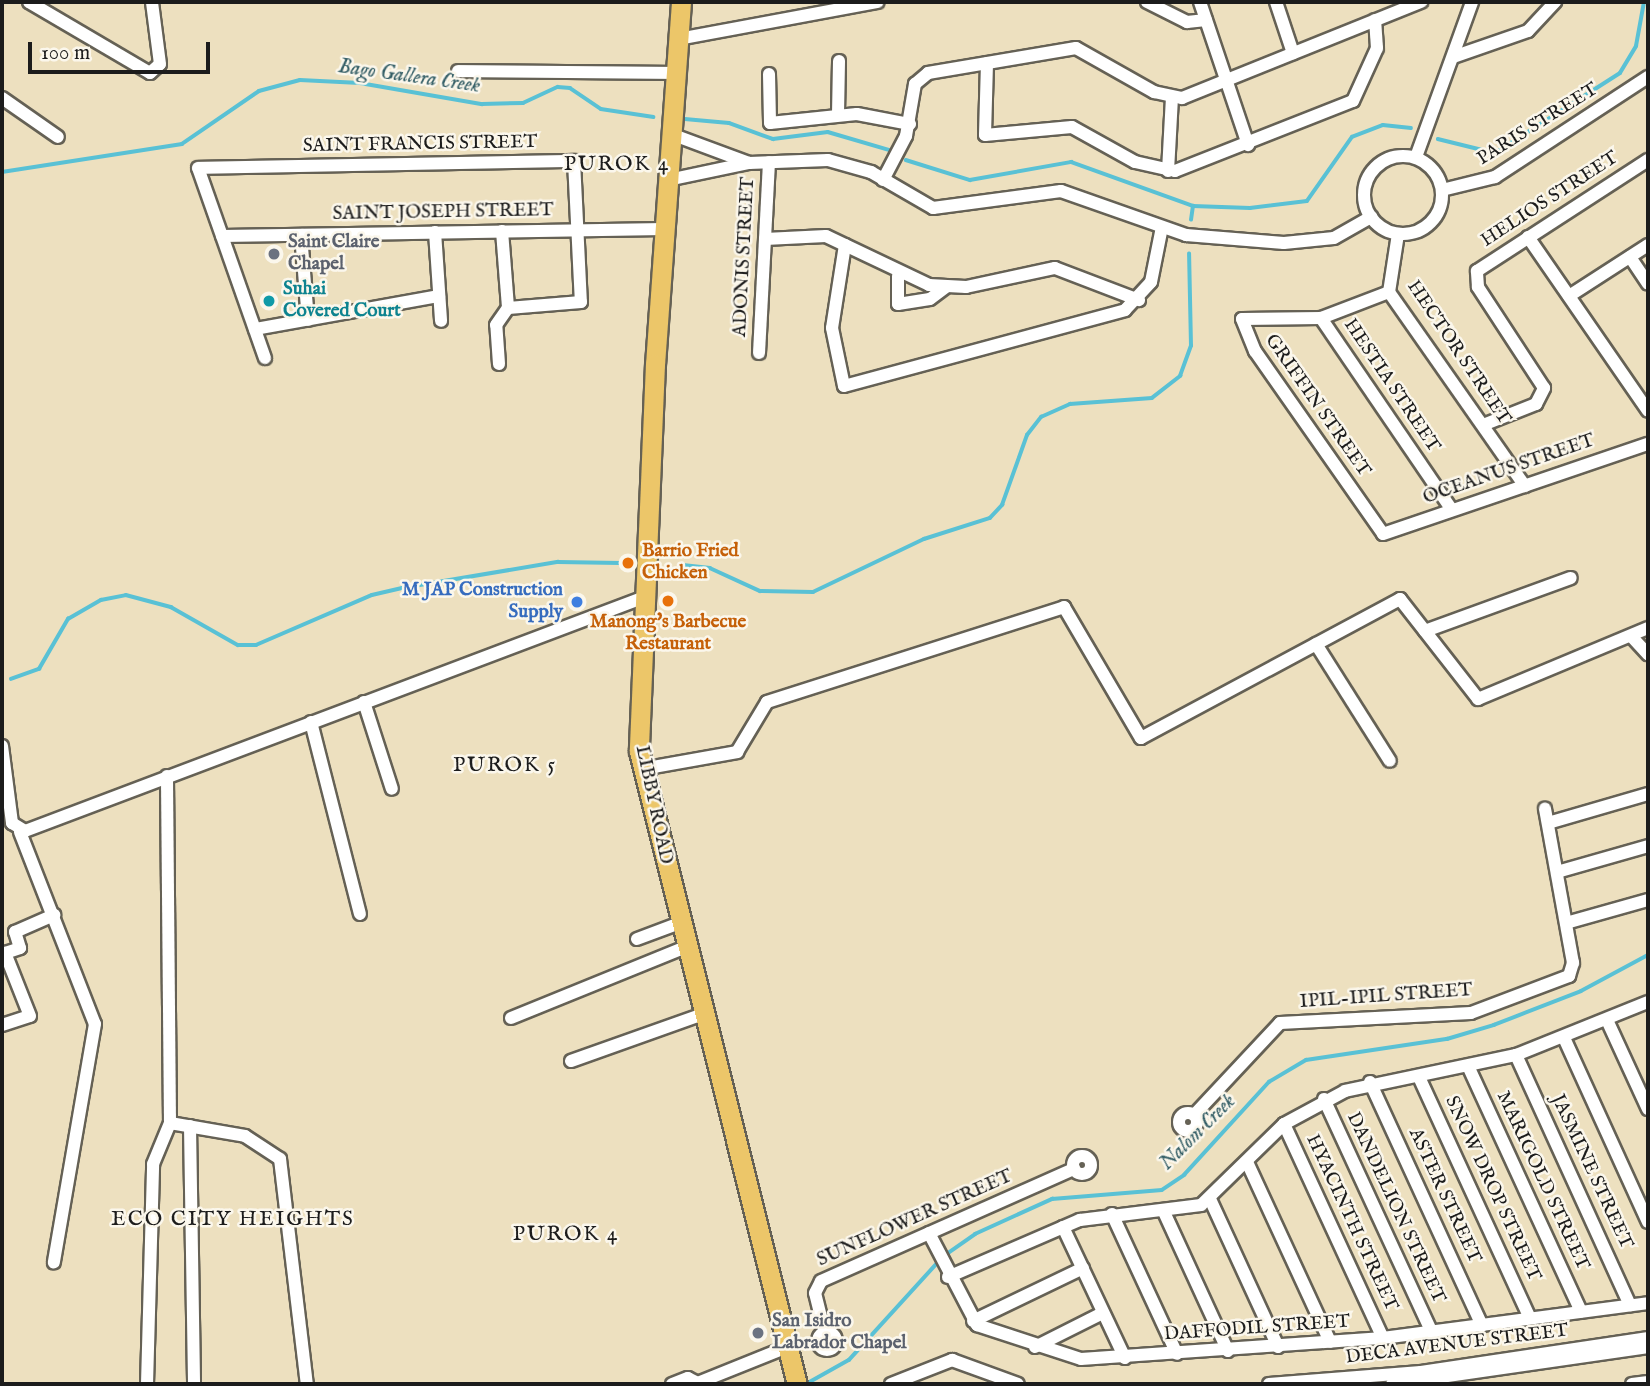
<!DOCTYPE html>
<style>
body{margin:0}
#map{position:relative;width:1650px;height:1386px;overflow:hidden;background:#ede0bf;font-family:"IM FELL English",serif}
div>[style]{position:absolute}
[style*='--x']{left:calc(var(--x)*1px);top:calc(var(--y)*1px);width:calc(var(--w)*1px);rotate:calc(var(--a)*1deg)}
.stream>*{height:3.5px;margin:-1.75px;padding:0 1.75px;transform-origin:1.75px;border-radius:1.75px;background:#59c1d5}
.roads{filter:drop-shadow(2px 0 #656155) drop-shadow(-2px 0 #656155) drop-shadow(0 2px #656155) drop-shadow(0 -2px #656155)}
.street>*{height:12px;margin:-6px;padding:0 6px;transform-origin:6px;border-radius:6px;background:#fff}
.street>.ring{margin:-6px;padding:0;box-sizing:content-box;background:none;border:12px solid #fff;border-radius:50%}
.primary>*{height:19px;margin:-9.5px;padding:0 9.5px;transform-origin:9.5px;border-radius:9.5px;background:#ecc669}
.dots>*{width:19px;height:19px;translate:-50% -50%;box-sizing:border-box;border:4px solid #fbf7ec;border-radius:50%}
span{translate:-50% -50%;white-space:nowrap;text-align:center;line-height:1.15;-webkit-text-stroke:5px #fbf7ec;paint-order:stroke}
.street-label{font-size:19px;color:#1c1c1c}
.worship-label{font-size:19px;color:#5b616d;font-weight:700}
.left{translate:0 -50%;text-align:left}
.culture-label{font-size:19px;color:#0d838f;font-weight:700}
.food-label{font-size:19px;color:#c56008;font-weight:700}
.shop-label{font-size:19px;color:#366cbe;font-weight:700}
.right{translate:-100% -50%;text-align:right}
.water-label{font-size:21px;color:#345e66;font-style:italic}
.neighbourhood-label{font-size:21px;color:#1c1c1c;letter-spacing:2px}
.frame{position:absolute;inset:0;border:4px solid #1c1c1c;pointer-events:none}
.scale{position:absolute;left:28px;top:42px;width:182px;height:32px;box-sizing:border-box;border:4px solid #1c1c1c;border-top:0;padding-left:9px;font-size:21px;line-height:24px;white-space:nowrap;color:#1c1c1c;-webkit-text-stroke:5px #fbf7ec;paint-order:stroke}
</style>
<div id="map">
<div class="stream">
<i style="--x:685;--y:119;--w:44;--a:5.2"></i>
<i style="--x:729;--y:123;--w:47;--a:20"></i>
<i style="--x:773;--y:139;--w:55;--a:-7.3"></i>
<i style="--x:828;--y:132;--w:64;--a:16.4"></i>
<i style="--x:1438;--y:139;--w:59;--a:13.8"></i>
<i style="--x:1495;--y:153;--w:148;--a:-32.6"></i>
<i style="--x:1620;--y:73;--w:31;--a:-59"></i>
<i style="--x:1636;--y:46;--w:45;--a:-79.7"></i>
<i style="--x:906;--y:160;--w:67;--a:17.4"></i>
<i style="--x:970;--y:180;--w:103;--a:-10.1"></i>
<i style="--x:1071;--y:162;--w:130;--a:19.8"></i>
<i style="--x:1193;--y:206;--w:57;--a:2"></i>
<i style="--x:1250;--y:208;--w:57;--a:-7"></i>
<i style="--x:1307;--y:201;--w:78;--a:-54.9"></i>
<i style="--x:1352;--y:137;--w:33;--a:-21"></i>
<i style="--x:1383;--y:125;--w:28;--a:6"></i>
<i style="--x:2;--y:172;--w:182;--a:-8.8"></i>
<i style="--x:182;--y:144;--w:93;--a:-34.5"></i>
<i style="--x:259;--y:91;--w:42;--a:-15"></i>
<i style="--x:300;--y:80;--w:60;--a:2.9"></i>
<i style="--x:360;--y:83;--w:124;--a:9.8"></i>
<i style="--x:482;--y:104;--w:41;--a:-1.4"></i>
<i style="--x:523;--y:103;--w:38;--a:-25"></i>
<i style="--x:558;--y:87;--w:12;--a:5"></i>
<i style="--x:570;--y:88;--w:37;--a:34"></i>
<i style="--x:601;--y:109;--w:53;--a:8.7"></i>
<i style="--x:1191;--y:220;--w:14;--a:-82"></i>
<i style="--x:683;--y:565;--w:27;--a:6"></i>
<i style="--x:710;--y:568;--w:55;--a:24.7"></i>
<i style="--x:760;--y:591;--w:53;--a:1.1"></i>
<i style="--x:813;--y:592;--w:123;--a:-25.5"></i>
<i style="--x:924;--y:539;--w:69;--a:-17.7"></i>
<i style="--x:990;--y:518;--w:18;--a:-47"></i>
<i style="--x:1002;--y:505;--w:74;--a:-70.3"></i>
<i style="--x:1027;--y:435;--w:23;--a:-52"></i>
<i style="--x:1041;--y:417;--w:32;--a:-24"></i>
<i style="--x:1070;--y:404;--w:82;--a:-4.2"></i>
<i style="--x:1152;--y:398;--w:36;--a:-38"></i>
<i style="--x:1180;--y:376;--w:32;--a:-70"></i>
<i style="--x:1191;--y:346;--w:92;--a:-91.2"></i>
<i style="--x:11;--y:679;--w:30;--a:-20"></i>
<i style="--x:39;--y:669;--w:58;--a:-59.9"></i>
<i style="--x:68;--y:619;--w:38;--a:-30"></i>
<i style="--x:101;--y:600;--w:25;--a:-11"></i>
<i style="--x:126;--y:595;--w:47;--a:14.9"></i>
<i style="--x:171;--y:607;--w:77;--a:29.6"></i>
<i style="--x:238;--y:645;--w:18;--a:0"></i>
<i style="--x:256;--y:645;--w:126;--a:-23.3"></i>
<i style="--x:372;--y:595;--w:37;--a:-13"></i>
<i style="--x:408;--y:587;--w:152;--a:-9.5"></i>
<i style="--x:558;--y:562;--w:62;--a:0.9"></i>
<i style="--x:944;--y:1256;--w:38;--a:-35"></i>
<i style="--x:975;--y:1234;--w:85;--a:-24.4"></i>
<i style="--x:1052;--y:1199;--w:110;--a:-4.7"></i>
<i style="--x:1162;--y:1190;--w:27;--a:-34"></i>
<i style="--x:1184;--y:1175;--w:126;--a:-47.6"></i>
<i style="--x:1269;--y:1082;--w:43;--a:-30.7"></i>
<i style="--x:1306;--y:1060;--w:143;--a:-8.5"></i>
<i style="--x:1447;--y:1039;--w:49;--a:-16.6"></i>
<i style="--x:1494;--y:1025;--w:93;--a:-21.3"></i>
<i style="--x:1581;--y:991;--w:76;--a:-28.2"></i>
<i style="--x:806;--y:1384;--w:49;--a:-29.2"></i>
<i style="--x:849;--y:1360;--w:134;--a:-47.7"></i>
</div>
<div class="roads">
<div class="street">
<i style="--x:29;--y:2;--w:140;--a:30.4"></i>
<i style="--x:150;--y:73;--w:13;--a:-42"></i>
<i style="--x:160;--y:64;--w:63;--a:-97.4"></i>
<i style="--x:1147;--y:2;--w:45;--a:26.6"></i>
<i style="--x:1187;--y:22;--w:19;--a:-6"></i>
<i style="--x:1200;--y:2;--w:151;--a:71.4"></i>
<i style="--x:1276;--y:2;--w:54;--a:71.6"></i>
<i style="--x:678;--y:39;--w:203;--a:-10.5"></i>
<i style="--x:1453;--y:57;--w:79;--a:-19.1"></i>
<i style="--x:1528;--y:31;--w:40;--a:-47"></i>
<i style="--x:987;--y:63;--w:72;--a:91.6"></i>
<i style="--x:985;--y:135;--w:87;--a:-5.3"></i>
<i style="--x:1072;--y:127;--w:72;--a:29.1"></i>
<i style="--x:1135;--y:162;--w:41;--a:12.7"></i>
<i style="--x:1175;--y:171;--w:191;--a:-21.5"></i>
<i style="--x:1353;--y:101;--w:58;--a:-65.6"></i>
<i style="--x:1377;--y:48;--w:28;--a:-94"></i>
<i style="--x:458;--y:71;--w:217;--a:0.5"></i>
<i style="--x:769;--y:74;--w:49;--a:88.8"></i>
<i style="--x:770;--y:123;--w:87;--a:-5.9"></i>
<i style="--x:857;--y:114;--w:54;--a:10.7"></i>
<i style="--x:2;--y:98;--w:68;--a:34.9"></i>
<i style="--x:838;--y:114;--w:53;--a:-88.9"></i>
<i style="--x:671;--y:134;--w:83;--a:20.4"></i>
<i class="ring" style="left:1364px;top:156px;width:66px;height:66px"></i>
<i style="--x:1416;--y:157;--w:165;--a:-70.1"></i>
<i style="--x:1168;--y:171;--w:73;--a:-86.9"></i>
<i style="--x:668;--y:180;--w:83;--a:-11.9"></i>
<i style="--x:749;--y:163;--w:79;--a:-2.2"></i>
<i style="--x:828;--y:160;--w:45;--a:15.6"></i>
<i style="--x:871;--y:172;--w:72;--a:30.1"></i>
<i style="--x:933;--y:208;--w:129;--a:-7.6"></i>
<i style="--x:1061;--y:191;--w:133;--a:19.4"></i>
<i style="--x:1186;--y:235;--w:98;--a:4.7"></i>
<i style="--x:1284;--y:243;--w:50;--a:-5.7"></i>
<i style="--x:1334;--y:238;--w:43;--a:-29.6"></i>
<i style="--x:883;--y:180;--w:50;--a:-62.4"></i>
<i style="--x:906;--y:136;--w:53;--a:-80.2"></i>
<i style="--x:915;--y:84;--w:17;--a:-40"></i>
<i style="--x:928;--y:73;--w:150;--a:-9.6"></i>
<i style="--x:1076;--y:48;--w:90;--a:29.4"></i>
<i style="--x:1154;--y:92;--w:29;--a:12"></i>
<i style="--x:1182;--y:98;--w:258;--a:-21.9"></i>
<i style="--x:1442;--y:190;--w:55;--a:-13.8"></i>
<i style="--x:1495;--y:177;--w:183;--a:-33.2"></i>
<i style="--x:502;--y:231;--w:77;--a:85.5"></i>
<i style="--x:435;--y:232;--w:89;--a:86.1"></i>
<i style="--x:1398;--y:234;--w:59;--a:98.8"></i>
<i style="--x:1389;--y:292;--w:237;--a:55"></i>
<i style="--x:301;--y:235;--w:85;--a:85.3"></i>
<i style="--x:222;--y:236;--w:443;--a:-0.9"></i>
<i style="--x:1528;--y:237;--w:211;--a:55.4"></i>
<i style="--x:765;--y:239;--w:61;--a:-2.8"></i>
<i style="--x:826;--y:236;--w:114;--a:25.4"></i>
<i style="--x:929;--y:285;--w:37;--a:3"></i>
<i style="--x:966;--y:287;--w:91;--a:-12.1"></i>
<i style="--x:1055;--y:268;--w:90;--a:20.9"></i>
<i style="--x:845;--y:245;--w:84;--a:98.9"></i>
<i style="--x:832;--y:328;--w:59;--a:78.3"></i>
<i style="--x:844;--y:386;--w:291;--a:-15.1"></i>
<i style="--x:1125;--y:310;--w:38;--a:-47"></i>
<i style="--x:1151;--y:282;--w:56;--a:-78.7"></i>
<i style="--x:1630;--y:257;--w:32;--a:56"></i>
<i style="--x:898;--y:276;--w:28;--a:90"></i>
<i style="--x:898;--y:304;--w:32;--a:-9"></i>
<i style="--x:930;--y:299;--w:20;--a:-37"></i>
<i style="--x:1389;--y:292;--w:73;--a:159.1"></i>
<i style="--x:1321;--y:318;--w:79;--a:179.3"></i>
<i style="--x:1242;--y:319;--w:35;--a:68"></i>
<i style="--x:1255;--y:351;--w:223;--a:55"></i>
<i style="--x:1383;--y:534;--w:280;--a:-18.8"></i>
<i style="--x:1569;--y:296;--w:94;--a:-32.8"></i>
<i style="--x:1321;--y:318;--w:232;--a:55.7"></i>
<i style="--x:255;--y:329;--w:187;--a:-10.2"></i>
<i style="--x:759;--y:353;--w:191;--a:-87"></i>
<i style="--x:265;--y:358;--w:201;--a:-109.4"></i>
<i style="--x:198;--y:168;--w:376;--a:-1.1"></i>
<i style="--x:574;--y:161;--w:141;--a:87.2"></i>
<i style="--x:581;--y:302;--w:73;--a:175.3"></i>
<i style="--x:499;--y:364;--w:39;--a:-94"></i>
<i style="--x:496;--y:325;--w:21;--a:-55"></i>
<i style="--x:1483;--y:425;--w:57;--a:-21.6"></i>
<i style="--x:1536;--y:404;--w:18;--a:-63"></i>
<i style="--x:1544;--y:388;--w:121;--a:-123.2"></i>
<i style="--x:1478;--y:287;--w:16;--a:-94"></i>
<i style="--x:1477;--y:271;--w:204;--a:-33"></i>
<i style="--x:1425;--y:631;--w:155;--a:-20"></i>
<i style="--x:1631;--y:636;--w:25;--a:47"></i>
<i style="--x:1316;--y:644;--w:138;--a:57.7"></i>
<i style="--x:364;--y:702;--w:91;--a:72.2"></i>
<i style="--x:311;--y:722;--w:198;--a:75.7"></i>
<i style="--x:2;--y:746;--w:78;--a:82.6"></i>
<i style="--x:12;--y:823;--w:15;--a:32"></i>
<i style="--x:25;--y:831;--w:660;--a:-20.69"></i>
<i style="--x:642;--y:769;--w:97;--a:-10.1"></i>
<i style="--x:737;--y:752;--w:58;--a:-59"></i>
<i style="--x:767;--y:702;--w:312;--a:-17.7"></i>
<i style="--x:1064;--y:607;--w:152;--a:59.6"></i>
<i style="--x:1141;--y:738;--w:294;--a:-28.2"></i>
<i style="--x:1400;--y:599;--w:127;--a:52"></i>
<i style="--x:1478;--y:699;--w:184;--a:-22.7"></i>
<i style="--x:1548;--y:823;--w:104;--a:-16.2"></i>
<i style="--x:20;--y:832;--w:206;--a:68.7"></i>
<i style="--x:95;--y:1024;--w:242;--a:99.8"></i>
<i style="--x:1557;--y:872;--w:95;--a:-15.9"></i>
<i style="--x:1566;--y:923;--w:85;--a:-15.7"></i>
<i style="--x:637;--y:939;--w:46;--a:-20.4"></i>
<i style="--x:2;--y:954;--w:19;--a:-18"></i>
<i style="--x:20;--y:948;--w:17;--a:-107"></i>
<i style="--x:15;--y:932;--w:43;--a:-23.6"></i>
<i style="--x:511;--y:1018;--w:189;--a:-22.1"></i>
<i style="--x:1607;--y:1020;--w:98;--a:65.3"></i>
<i style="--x:2;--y:1025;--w:29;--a:-18"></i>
<i style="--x:30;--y:1016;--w:68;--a:-111.6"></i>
<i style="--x:1565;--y:1040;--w:200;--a:65.5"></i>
<i style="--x:1516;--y:1055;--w:275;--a:65.5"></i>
<i style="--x:571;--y:1061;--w:140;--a:-19.6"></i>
<i style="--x:1469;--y:1068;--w:268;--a:65.3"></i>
<i style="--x:1419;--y:1077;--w:265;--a:65.3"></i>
<i style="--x:1370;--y:1082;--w:268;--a:65.3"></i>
<i style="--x:1324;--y:1099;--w:258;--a:65.2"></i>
<i class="ring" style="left:1179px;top:1113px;width:6px;height:6px"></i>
<i style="--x:1194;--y:1115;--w:126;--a:-46.9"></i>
<i style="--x:1280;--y:1023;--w:191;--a:-3"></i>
<i style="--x:1471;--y:1013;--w:105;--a:-20.7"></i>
<i style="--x:1569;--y:976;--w:14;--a:-73"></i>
<i style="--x:1573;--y:963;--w:157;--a:-100.3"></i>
<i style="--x:170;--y:1123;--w:76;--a:9.8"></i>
<i style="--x:245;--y:1136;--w:42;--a:33.3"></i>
<i style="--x:280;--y:1159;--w:227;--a:83.2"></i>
<i style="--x:1284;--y:1124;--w:236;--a:65.2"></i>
<i style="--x:190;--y:1126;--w:258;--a:89.1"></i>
<i class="ring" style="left:1073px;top:1156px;width:6px;height:6px"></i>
<i style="--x:1247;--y:1162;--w:198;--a:65.2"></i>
<i style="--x:1210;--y:1199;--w:163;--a:65.3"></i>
<i style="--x:1164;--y:1212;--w:153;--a:65.3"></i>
<i style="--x:1112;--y:1214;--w:154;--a:65.1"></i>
<i style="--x:1063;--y:1227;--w:145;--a:64.7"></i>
<i style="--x:929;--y:1233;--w:104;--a:62.4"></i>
<i style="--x:977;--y:1325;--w:109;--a:18.1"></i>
<i style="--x:1081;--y:1359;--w:303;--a:-4"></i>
<i style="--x:1383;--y:1338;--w:267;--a:-7.5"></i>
<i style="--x:948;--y:1277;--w:144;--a:-23.4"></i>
<i style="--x:1080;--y:1220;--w:122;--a:-7.1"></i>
<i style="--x:1201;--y:1205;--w:116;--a:-44.3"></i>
<i style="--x:1284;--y:1124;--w:69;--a:-28.4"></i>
<i style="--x:1345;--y:1091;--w:175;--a:-11.9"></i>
<i style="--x:1516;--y:1055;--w:142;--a:-21.9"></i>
<i style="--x:973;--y:1321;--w:122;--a:-25.7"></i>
<i class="ring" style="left:818px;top:1332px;width:6px;height:6px"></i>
<i style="--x:825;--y:1333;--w:41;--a:-104"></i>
<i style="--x:815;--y:1293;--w:13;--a:-63"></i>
<i style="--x:821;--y:1281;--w:277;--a:-23.9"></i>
<i style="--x:1035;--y:1347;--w:76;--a:-26.6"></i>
<i style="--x:147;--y:1384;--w:220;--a:-88.4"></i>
<i style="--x:153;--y:1164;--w:44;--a:-67.5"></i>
<i style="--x:170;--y:1123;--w:347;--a:-90.5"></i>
<i style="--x:672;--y:1384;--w:17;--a:-21"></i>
<i style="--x:688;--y:1378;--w:11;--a:27"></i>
<i style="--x:695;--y:1384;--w:99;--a:-21.9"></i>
<i style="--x:891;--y:1384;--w:66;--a:-21.5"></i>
<i style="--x:952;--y:1360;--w:70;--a:20"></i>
<i style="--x:1269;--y:1384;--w:152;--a:-4.5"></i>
<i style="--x:1421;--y:1372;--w:230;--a:-8.5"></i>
<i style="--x:1392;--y:1384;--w:259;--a:-8.2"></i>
<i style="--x:1632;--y:1384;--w:16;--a:-7"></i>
</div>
<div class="primary">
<i style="--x:681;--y:2;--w:363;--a:94.1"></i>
<i style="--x:655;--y:364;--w:387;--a:92.4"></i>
<i style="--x:639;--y:751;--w:652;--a:75.99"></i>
</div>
</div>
<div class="dots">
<i style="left:274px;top:254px;background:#6b7280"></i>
<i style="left:269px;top:301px;background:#0f9aa8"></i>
<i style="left:628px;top:563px;background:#e8710a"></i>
<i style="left:668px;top:601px;background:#e8710a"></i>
<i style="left:577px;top:602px;background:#3f7fe0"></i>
<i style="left:758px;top:1333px;background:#6b7280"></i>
</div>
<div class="street-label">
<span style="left:1538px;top:125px;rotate:-32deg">PARIS STREET</span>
<span style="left:420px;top:145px;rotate:-1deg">SAINT FRANCIS STREET</span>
<span style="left:1550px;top:200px;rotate:-33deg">HELIOS STREET</span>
<span style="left:443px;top:213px;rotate:-1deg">SAINT JOSEPH STREET</span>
<span style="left:745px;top:257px;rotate:-87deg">ADONIS STREET</span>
<span style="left:1458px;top:353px;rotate:56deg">HECTOR STREET</span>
<span style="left:1391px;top:386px;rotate:56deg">HESTIA STREET</span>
<span style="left:1317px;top:406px;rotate:55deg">GRIFFIN STREET</span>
<span style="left:1509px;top:470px;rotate:-19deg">OCEANUS STREET</span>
<span style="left:653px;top:805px;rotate:78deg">LIBBY ROAD</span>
<span style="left:1386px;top:997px;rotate:-4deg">IPIL-IPIL STREET</span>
<span style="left:1591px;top:1172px;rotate:65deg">JASMINE STREET</span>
<span style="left:1542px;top:1181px;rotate:65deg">MARIGOLD STREET</span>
<span style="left:1492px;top:1189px;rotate:65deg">SNOW DROP STREET</span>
<span style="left:1444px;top:1196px;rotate:65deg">ASTER STREET</span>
<span style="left:1395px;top:1208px;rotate:65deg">DANDELION STREET</span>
<span style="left:915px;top:1219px;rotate:-24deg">SUNFLOWER STREET</span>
<span style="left:1351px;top:1223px;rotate:65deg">HYACINTH STREET</span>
<span style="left:1257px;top:1329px;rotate:-4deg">DAFFODIL STREET</span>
<span style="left:1457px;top:1345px;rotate:-7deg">DECA AVENUE STREET</span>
</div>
<div class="worship-label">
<span class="left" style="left:288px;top:254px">Saint Claire<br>Chapel</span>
<span class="left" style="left:772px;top:1333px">San Isidro<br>Labrador Chapel</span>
</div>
<div class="culture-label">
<span class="left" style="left:283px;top:301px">Suhai<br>Covered Court</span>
</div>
<div class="food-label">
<span class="left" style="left:642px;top:563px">Barrio Fried<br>Chicken</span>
<span style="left:668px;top:634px">Manong's Barbecue<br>Restaurant</span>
</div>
<div class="shop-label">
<span class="right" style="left:563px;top:602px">M JAP Construction<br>Supply</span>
</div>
<div class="water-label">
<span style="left:409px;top:77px;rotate:8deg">Bago Gallera Creek</span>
<span style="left:1198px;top:1133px;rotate:-45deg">Nalom Creek</span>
</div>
<div class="neighbourhood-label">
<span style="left:617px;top:165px">PUROK 4</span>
<span style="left:505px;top:766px">PUROK 5</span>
<span style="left:233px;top:1220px">ECO CITY HEIGHTS</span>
<span style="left:566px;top:1235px">PUROK 4</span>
</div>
<div class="frame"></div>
<div class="scale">100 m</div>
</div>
